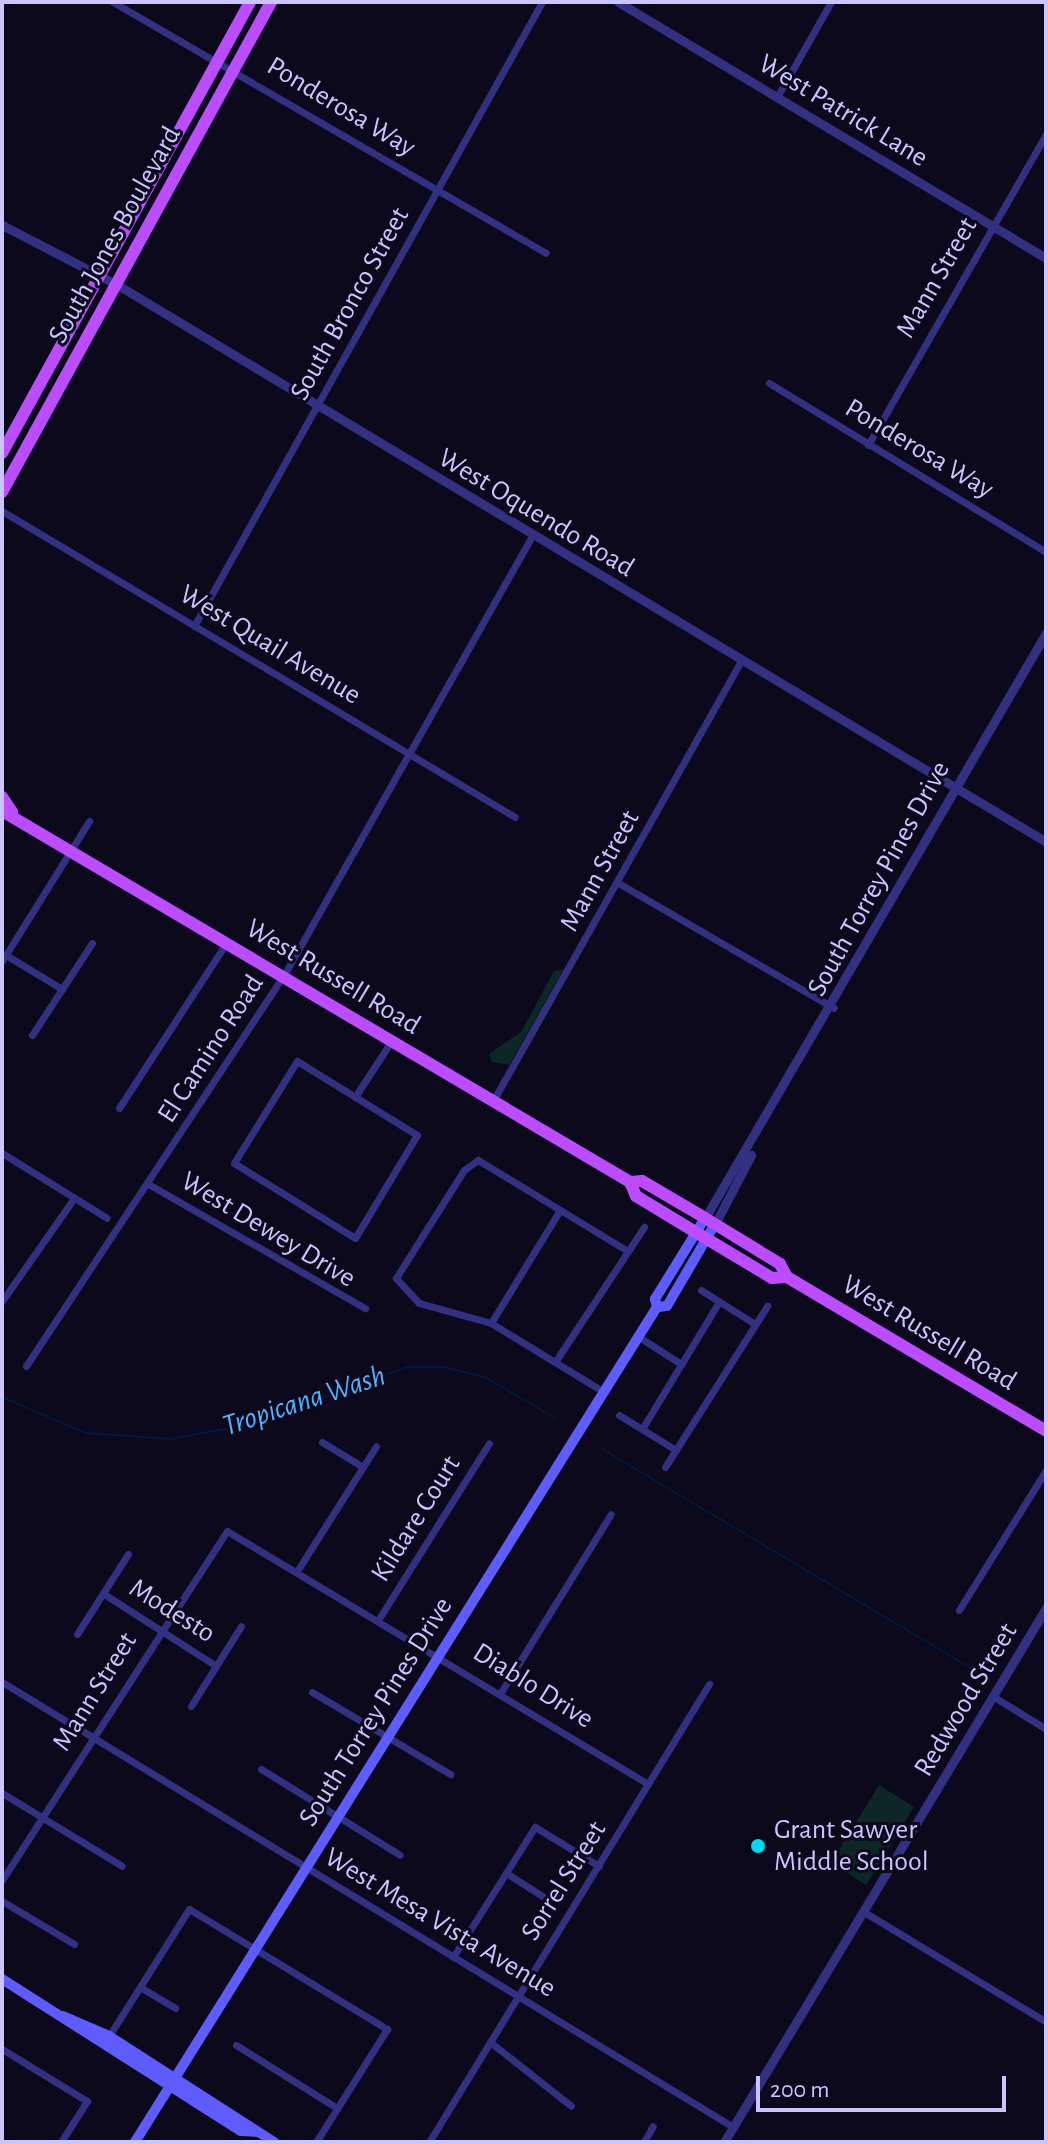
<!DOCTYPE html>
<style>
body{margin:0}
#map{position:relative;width:1048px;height:2144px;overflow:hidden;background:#0d091c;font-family:"Alegreya Sans",sans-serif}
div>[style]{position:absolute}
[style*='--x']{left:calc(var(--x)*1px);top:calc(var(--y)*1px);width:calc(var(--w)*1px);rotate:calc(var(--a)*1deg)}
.green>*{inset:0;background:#0c2726}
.stream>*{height:2px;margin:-1px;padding:0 1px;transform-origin:1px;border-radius:1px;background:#04183b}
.minor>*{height:7px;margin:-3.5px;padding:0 3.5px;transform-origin:3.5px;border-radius:3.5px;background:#323080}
.tertiary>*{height:9px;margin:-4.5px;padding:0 4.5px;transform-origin:4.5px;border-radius:4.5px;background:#323080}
.secondary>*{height:10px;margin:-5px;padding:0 5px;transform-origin:5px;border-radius:5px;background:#5f5cff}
.primary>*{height:12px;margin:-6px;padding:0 6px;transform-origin:6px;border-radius:6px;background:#bc4cff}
.dots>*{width:22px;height:22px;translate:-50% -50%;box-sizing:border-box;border:4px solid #0d091c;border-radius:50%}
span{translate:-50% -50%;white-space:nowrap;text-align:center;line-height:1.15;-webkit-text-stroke:6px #0d091c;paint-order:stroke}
.street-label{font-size:28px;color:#cbc5ff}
.poi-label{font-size:28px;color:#cbc5ff}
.left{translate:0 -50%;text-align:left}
.water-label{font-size:30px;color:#53b0ff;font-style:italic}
.frame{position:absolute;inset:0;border:4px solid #cbc5ff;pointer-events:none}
.scale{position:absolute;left:756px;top:2076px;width:250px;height:36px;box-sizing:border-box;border:4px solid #cbc5ff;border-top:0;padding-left:10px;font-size:24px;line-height:28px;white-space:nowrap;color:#cbc5ff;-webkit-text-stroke:6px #0d091c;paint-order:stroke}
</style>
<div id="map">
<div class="green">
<i style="clip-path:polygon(563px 970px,509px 1065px,492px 1062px,489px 1054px,521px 1032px,554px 971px)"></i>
<i style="clip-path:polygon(879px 1785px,914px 1807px,866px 1885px,831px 1863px)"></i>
</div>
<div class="stream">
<i style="--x:2;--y:1397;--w:91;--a:23.2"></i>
<i style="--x:86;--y:1433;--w:85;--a:4"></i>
<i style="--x:171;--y:1439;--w:81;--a:-10.6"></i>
<i style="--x:251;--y:1424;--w:167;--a:-20"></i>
<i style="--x:408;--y:1367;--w:35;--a:0"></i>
<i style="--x:443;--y:1367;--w:43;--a:13.4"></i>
<i style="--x:485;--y:1377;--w:81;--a:30.4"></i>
<i style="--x:602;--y:1449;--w:442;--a:30.7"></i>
</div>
<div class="minor">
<i style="--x:113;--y:2;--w:500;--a:30.1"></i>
<i style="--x:777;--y:97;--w:109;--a:-60.4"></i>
<i style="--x:769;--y:383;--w:324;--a:31.4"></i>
<i style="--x:868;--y:445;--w:358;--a:-60.2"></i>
<i style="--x:2;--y:511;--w:597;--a:30.82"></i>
<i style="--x:194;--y:626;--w:714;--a:-60.85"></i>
<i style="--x:620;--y:884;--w:247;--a:30.1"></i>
<i style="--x:6;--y:955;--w:66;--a:31.3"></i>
<i style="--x:2;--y:961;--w:165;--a:-58.1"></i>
<i style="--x:32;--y:1035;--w:110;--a:-56.9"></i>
<i style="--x:297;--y:1061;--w:141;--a:31.7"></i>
<i style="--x:417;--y:1135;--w:120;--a:121"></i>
<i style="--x:355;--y:1238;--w:142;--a:-148.2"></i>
<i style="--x:234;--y:1163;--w:120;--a:-58.3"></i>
<i style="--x:355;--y:1097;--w:68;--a:-57"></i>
<i style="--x:493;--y:1101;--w:505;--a:-60.59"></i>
<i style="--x:119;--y:1108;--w:197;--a:-57"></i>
<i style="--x:2;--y:1153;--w:123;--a:31.8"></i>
<i style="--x:150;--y:1185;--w:248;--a:29.8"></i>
<i style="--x:701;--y:1290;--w:64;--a:32.2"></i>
<i style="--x:2;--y:1301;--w:126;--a:-55"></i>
<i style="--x:491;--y:1323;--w:132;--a:-58.6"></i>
<i style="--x:639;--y:1337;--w:50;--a:32.7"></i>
<i style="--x:555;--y:1362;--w:162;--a:-56.6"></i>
<i style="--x:26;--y:1366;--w:468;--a:-56.6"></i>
<i style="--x:284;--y:975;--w:504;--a:-60.54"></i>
<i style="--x:604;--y:1392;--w:132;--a:-148.6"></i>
<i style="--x:491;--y:1323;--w:75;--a:-164.5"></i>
<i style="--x:419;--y:1303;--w:34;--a:-133"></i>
<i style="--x:396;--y:1278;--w:128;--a:-57.8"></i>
<i style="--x:464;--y:1170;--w:17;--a:-36"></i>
<i style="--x:478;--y:1160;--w:173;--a:31.3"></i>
<i style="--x:619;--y:1415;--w:67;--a:31.6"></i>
<i style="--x:642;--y:1429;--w:149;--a:-58.8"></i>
<i style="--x:322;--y:1442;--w:48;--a:31.4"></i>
<i style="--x:665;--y:1467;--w:191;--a:-57.6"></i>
<i style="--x:299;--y:1568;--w:144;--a:-57.7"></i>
<i style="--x:104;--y:1594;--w:133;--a:32.7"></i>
<i style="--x:959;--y:1610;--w:165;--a:-58.1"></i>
<i style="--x:380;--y:1617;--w:205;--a:-57.9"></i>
<i style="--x:77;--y:1634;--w:95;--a:-57.5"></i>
<i style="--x:2;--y:1682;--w:856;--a:31.33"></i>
<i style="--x:312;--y:1692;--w:161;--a:30.7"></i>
<i style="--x:501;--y:1692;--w:209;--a:-58.3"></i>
<i style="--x:994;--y:1697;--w:61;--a:31.6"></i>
<i style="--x:191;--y:1706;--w:94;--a:-58"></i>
<i style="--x:261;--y:1769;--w:163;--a:31.7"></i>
<i style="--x:2;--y:1793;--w:140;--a:31.3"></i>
<i style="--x:506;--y:1873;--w:49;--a:32.4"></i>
<i style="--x:2;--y:1880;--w:415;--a:-57.2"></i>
<i style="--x:227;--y:1531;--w:491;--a:31"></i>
<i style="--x:2;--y:1901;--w:84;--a:30.8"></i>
<i style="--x:864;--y:1912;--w:213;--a:31.1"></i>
<i style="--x:453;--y:1957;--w:154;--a:-57.8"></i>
<i style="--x:535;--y:1827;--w:75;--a:31.4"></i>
<i style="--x:140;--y:1987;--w:41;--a:31"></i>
<i style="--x:109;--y:2036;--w:150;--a:-57.8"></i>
<i style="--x:189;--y:1909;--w:232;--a:31.2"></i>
<i style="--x:387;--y:2029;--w:133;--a:122.1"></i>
<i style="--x:490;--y:2042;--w:103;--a:38.3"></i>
<i style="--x:236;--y:2045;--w:119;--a:32"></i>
<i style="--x:2;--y:2049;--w:100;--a:31.5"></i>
<i style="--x:87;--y:2101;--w:49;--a:122.4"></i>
<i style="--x:429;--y:2142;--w:537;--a:-58.56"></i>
<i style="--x:644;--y:2142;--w:18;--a:-61"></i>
</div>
<div class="tertiary">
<i style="--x:618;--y:2;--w:499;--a:30.9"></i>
<i style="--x:2;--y:225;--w:128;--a:27.4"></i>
<i style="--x:116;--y:284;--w:1085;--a:30.96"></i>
<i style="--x:705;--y:1218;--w:677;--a:-59.76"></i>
<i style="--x:715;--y:1224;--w:78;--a:-62.4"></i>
<i style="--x:724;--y:2142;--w:624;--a:-58.91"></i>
</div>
<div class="secondary">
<i style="--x:657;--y:1307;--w:10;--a:-6"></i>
<i style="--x:667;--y:1306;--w:95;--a:-59.7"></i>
<i style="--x:2;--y:1979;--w:283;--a:32.5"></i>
<i style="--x:241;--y:2131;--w:17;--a:3"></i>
<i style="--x:63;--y:2016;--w:50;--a:23.5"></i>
<i style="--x:109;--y:2036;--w:196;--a:32.7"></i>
<i style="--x:135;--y:2142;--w:985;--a:-57.99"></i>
<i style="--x:657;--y:1307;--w:8;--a:-104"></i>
<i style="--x:655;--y:1299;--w:95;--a:-58.3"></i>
</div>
<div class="primary">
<i style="--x:2;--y:453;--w:515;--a:-61.19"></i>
<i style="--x:2;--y:492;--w:559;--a:-61.23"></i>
<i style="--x:2;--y:797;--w:18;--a:56"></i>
<i style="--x:2;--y:811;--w:729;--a:30.57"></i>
<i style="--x:630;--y:1182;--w:12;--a:-5"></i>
<i style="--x:642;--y:1181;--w:73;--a:30.4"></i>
<i style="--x:705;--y:1218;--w:88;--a:31.5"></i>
<i style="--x:780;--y:1264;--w:15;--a:62"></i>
<i style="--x:787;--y:1277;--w:301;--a:30.7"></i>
<i style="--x:630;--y:1182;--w:15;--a:67"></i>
<i style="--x:636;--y:1196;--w:83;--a:31.2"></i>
<i style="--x:707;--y:1239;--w:76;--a:31"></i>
<i style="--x:772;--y:1278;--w:15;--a:-4"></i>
</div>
<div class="dots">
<i style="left:758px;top:1846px;background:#00d8f0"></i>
</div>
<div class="street-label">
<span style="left:341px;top:107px;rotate:31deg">Ponderosa Way</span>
<span style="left:843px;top:111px;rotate:31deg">West Patrick Lane</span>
<span style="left:115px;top:235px;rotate:-61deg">South Jones Boulevard</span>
<span style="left:937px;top:278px;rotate:-60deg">Mann Street</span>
<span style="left:350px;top:304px;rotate:-61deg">South Bronco Street</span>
<span style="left:919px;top:449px;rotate:31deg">Ponderosa Way</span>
<span style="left:536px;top:513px;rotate:31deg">West Oquendo Road</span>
<span style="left:270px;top:645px;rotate:31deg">West Quail Avenue</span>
<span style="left:600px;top:871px;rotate:-61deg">Mann Street</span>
<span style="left:879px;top:879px;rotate:-61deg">South Torrey Pines Drive</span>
<span style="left:333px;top:977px;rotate:31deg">West Russell Road</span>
<span style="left:211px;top:1049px;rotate:-57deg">El Camino Road</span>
<span style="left:268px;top:1230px;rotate:31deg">West Dewey Drive</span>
<span style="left:929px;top:1333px;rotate:31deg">West Russell Road</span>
<span style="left:416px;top:1519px;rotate:-58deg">Kildare Court</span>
<span style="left:172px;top:1611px;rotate:32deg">Modesto</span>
<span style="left:533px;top:1686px;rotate:32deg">Diablo Drive</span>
<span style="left:95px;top:1692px;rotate:-58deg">Mann Street</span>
<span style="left:966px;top:1700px;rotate:-59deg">Redwood Street</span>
<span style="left:376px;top:1712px;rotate:-58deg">South Torrey Pines Drive</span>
<span style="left:564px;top:1881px;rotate:-58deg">Sorrel Street</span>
<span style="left:440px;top:1923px;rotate:31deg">West Mesa Vista Avenue</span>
</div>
<div class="poi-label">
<span class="left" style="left:774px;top:1846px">Grant Sawyer<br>Middle School</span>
</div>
<div class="water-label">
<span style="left:304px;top:1401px;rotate:-18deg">Tropicana Wash</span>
</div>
<div class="frame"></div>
<div class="scale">200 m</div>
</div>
